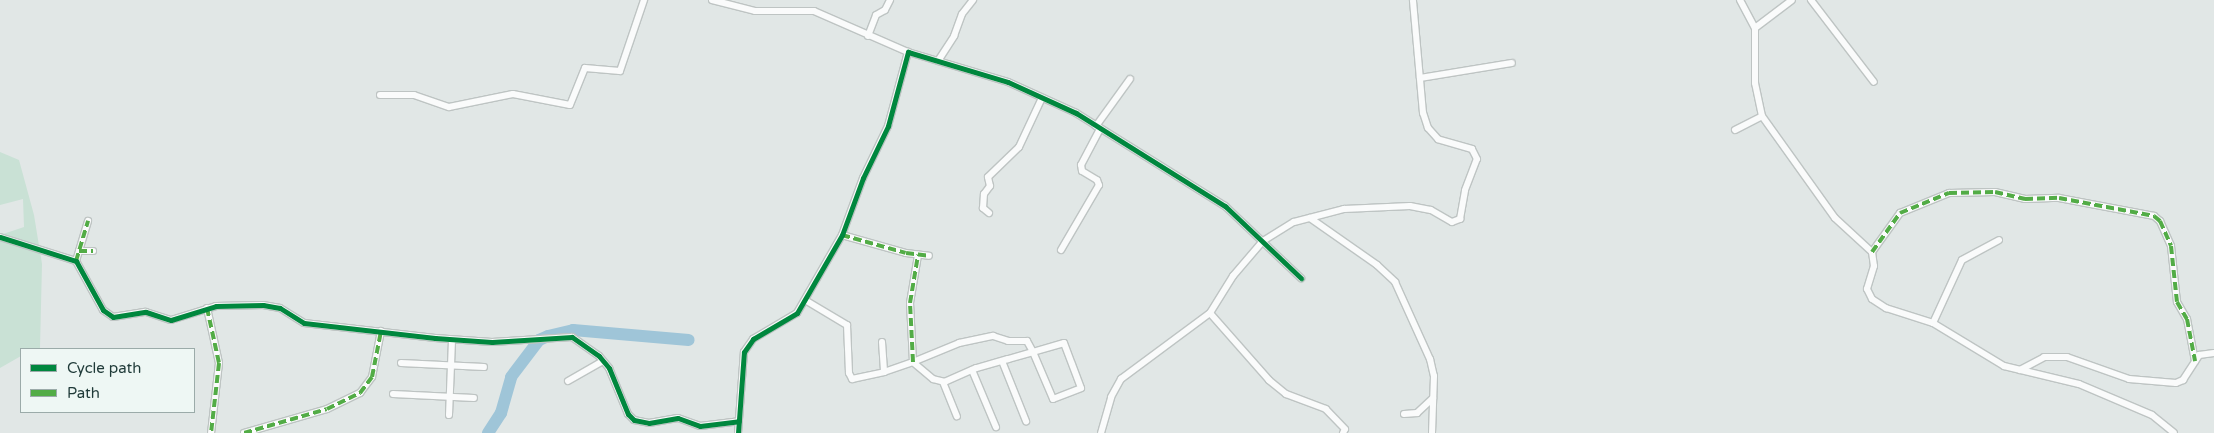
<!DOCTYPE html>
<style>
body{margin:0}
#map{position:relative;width:2214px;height:433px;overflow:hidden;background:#e1e7e6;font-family:"Varela Round",sans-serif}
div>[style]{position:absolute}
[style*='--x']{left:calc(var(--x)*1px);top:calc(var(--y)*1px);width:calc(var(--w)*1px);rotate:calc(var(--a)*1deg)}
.green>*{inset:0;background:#c9e1d5}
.river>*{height:12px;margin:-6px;padding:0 6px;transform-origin:6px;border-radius:6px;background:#9fc5d8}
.roads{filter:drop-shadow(1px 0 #bec4c3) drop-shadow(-1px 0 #bec4c3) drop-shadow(0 1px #bec4c3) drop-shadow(0 -1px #bec4c3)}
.minor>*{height:6px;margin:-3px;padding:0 3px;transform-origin:3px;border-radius:3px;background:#fafbfb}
.quiet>*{height:4px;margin-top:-2px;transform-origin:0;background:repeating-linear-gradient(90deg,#52ac46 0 8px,transparent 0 12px)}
.cycleway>*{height:5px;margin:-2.5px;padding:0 2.5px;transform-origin:2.5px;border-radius:2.5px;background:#00873e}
span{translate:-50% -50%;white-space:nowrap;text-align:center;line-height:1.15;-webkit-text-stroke:4px #eef7f4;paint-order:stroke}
.legend{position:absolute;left:20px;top:348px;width:175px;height:65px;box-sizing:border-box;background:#eef7f4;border:1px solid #9baba9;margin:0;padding:6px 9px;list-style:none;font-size:15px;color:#1f3a38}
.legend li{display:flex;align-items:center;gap:10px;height:25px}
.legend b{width:25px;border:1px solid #9baba9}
</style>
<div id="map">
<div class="green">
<i style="clip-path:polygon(0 152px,19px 160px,34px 215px,42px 264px,40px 348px,21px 349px,21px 356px,0 368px,0 235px,24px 227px,23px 199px,0 205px)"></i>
</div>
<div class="river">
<i style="--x:488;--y:433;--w:24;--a:-57"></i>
<i style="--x:501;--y:413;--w:37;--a:-74"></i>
<i style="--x:511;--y:377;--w:46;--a:-52.9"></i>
<i style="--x:539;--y:340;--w:10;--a:-24"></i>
<i style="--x:548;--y:336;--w:26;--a:-13"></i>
<i style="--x:573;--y:330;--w:116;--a:4.9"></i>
</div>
<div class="roads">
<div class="minor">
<i style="--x:712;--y:0;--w:44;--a:14.3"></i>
<i style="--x:755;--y:11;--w:59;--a:0"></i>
<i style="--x:814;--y:11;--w:103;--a:23.6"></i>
<i style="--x:1740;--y:0;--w:32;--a:62"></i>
<i style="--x:1755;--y:28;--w:55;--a:90"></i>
<i style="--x:1755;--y:83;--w:34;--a:78"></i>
<i style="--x:1762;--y:116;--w:125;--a:54.4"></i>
<i style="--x:1835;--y:218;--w:50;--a:42.6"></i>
<i style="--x:1872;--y:252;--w:14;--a:82"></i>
<i style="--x:1874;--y:266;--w:24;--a:107"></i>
<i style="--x:1867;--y:289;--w:11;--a:63"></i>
<i style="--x:1872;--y:299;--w:17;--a:33"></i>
<i style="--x:1886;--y:308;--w:49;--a:17.7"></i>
<i style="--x:1933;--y:323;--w:83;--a:31.2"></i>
<i style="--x:2004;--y:366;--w:77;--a:13.5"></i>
<i style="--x:2079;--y:384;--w:79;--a:23"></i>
<i style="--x:2152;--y:415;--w:28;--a:39"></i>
<i style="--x:1811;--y:0;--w:103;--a:52.5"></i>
<i style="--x:1755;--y:28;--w:46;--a:-37.1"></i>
<i style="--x:868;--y:36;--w:22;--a:-69"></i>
<i style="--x:876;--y:15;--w:10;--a:-29"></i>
<i style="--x:885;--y:10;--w:11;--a:-63"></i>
<i style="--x:938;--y:61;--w:30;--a:-57"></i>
<i style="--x:954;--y:36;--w:23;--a:-70"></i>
<i style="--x:962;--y:14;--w:18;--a:-52"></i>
<i style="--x:1420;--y:78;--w:93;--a:-9.3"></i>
<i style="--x:380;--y:95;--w:34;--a:0"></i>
<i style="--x:414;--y:95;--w:37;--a:19"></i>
<i style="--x:449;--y:107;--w:65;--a:-11.5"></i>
<i style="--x:513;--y:94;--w:58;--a:10.9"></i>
<i style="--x:570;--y:105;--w:40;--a:-68"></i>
<i style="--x:585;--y:68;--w:35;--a:5"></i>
<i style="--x:620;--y:71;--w:75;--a:-71.3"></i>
<i style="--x:1096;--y:126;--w:58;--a:-54.1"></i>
<i style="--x:1735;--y:130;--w:30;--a:-27"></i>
<i style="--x:989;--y:213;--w:8;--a:-140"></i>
<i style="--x:983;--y:208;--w:14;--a:-86"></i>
<i style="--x:984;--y:194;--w:10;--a:-53"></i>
<i style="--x:990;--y:186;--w:9;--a:-103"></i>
<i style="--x:988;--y:177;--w:43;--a:-44.1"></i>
<i style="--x:1019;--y:147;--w:54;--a:-64.9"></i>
<i style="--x:1310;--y:218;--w:82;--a:35"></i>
<i style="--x:1377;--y:265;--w:25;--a:43"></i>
<i style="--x:1395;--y:282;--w:85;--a:65.6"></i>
<i style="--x:1430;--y:359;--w:17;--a:77"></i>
<i style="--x:1434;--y:376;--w:57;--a:92"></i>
<i style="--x:842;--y:235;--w:66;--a:15.7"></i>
<i style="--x:906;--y:253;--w:23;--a:7"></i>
<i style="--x:0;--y:237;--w:80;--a:17.5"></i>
<i style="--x:76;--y:261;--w:56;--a:61.1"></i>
<i style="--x:103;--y:310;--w:12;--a:35"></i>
<i style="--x:113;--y:317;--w:33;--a:-9"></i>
<i style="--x:146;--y:312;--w:26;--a:18"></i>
<i style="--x:171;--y:320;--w:47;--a:-17.3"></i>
<i style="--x:216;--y:306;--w:47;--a:-1.2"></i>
<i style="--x:263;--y:305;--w:17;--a:10"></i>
<i style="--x:280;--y:308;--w:28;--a:32"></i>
<i style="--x:304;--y:323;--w:132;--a:6.5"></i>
<i style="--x:435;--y:338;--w:57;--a:4"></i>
<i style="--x:492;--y:342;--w:80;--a:-3.6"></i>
<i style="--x:572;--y:337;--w:33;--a:35"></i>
<i style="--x:599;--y:356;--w:16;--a:50"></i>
<i style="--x:609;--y:368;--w:50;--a:67.6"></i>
<i style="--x:628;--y:414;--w:8;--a:45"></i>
<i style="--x:634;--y:420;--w:15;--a:11"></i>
<i style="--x:649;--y:423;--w:29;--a:-10"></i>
<i style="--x:678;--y:418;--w:23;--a:20"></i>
<i style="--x:700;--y:426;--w:39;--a:-7"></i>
<i style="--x:1061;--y:250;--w:75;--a:-59.7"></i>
<i style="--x:1099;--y:185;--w:5;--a:-112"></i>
<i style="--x:1097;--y:180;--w:17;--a:-149"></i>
<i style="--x:1082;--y:171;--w:6;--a:-99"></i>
<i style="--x:1081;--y:165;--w:41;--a:-62.2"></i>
<i style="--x:79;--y:251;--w:14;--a:0"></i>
<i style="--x:1872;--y:252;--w:48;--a:-54.3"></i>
<i style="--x:1900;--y:213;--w:53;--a:-22.2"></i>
<i style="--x:1949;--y:193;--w:46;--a:-1.2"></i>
<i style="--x:1995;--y:192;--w:31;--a:13"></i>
<i style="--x:2025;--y:199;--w:34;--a:-2"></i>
<i style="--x:2059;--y:198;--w:97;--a:10.7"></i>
<i style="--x:2154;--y:216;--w:8;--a:40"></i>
<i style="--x:2160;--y:221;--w:27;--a:66"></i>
<i style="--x:2171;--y:246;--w:56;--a:83.9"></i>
<i style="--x:2177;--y:302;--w:20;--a:60"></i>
<i style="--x:2187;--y:319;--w:43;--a:79.2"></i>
<i style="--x:76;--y:261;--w:42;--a:-73.3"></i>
<i style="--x:805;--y:300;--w:49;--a:30.8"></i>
<i style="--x:847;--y:325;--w:48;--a:87.6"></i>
<i style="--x:849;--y:373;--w:7;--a:63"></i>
<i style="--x:852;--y:379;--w:33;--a:-12"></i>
<i style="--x:884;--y:372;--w:31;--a:-19"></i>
<i style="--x:913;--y:362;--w:50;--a:-22.4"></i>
<i style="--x:959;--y:343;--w:35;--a:-12"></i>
<i style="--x:993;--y:336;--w:16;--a:18"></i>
<i style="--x:1008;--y:341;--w:19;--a:0"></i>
<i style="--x:1027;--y:341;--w:13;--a:61"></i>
<i style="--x:1033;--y:352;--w:51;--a:66.9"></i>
<i style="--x:1053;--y:399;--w:30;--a:-21"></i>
<i style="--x:1081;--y:388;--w:48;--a:-110.7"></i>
<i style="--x:1064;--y:343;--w:32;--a:164"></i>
<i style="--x:1033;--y:352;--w:26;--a:164"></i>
<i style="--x:1008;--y:359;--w:33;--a:164"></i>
<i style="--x:976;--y:368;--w:34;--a:156"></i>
<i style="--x:945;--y:382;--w:12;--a:-166"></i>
<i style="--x:933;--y:379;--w:26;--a:-140"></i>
<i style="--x:913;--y:362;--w:59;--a:-92.9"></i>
<i style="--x:910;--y:303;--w:49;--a:-80.5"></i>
<i style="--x:207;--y:308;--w:56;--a:77.7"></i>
<i style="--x:219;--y:363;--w:70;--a:96.5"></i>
<i style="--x:1933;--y:323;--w:69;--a:-65.3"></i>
<i style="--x:1962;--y:260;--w:42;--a:-28.4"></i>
<i style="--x:882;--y:342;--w:30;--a:86"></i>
<i style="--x:1002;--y:361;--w:65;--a:68.2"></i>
<i style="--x:401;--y:363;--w:83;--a:2.8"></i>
<i style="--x:972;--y:370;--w:62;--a:67.2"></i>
<i style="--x:2020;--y:370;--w:27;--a:-28"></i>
<i style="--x:2044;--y:357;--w:23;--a:0"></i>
<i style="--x:2067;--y:357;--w:66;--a:19.5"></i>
<i style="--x:2129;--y:379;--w:47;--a:4.9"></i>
<i style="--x:2176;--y:383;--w:8;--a:-23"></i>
<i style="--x:2183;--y:380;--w:30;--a:-57"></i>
<i style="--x:2199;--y:355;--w:15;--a:-8"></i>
<i style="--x:568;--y:381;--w:40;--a:-29.7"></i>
<i style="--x:943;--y:382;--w:37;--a:68"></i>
<i style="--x:393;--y:394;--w:81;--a:2.8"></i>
<i style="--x:1404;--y:414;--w:13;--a:-4"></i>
<i style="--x:1417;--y:413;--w:22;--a:-43"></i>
<i style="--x:449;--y:415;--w:75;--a:-87.7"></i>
<i style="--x:244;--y:433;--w:86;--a:-16.1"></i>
<i style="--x:327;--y:409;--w:37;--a:-26"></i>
<i style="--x:360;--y:393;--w:20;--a:-53"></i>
<i style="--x:372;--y:377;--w:47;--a:-78.9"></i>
<i style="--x:738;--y:433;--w:81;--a:-85.8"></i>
<i style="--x:744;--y:352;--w:16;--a:-55"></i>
<i style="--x:753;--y:339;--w:51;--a:-30.6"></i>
<i style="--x:797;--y:313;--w:90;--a:-60"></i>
<i style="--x:842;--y:235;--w:61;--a:-69.8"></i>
<i style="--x:863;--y:178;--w:58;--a:-64.3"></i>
<i style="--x:888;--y:126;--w:77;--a:-74.9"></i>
<i style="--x:908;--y:52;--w:104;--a:16.7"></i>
<i style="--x:1008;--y:82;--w:75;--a:24.5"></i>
<i style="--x:1076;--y:113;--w:176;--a:32"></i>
<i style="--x:1225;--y:206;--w:105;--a:43.5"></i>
<i style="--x:1101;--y:433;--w:37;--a:-74"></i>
<i style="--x:1111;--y:397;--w:21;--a:-61"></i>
<i style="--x:1121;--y:379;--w:111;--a:-36.6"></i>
<i style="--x:1343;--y:433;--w:4;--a:-63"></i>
<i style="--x:1345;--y:429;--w:28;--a:-134"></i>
<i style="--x:1326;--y:409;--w:43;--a:-159.4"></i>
<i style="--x:1286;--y:394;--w:22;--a:-141"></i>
<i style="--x:1269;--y:380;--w:89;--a:-131.4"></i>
<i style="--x:1210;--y:313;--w:44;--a:-58.1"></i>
<i style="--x:1233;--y:276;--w:46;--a:-49.4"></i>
<i style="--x:1263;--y:241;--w:36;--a:-32"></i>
<i style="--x:1294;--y:222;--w:52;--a:-14.6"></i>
<i style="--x:1344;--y:209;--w:66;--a:-2.6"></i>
<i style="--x:1410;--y:206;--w:21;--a:11"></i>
<i style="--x:1431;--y:210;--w:24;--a:30"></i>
<i style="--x:1452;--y:222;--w:9;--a:-21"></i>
<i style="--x:1460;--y:219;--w:29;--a:-80"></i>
<i style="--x:1465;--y:190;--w:33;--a:-69"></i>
<i style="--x:1477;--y:159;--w:11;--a:-117"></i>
<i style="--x:1472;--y:149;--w:35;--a:-164"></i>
<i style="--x:1438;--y:139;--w:15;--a:-132"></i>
<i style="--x:1428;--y:128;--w:16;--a:-108"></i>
<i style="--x:1423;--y:113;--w:113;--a:-95.1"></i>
</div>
</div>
<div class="quiet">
<i style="--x:842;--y:235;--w:66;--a:15.7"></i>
<i style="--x:906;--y:253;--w:23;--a:7"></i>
<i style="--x:79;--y:251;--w:14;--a:0"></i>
<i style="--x:1872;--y:252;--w:48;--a:-54.3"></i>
<i style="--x:1900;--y:213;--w:53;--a:-22.2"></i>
<i style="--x:1949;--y:193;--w:46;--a:-1.2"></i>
<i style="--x:1995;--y:192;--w:31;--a:13"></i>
<i style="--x:2025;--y:199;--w:34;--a:-2"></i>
<i style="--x:2059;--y:198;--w:97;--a:10.7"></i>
<i style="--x:2154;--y:216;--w:8;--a:40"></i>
<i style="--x:2160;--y:221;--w:27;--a:66"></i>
<i style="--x:2171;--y:246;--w:56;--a:83.9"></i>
<i style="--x:2177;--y:302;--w:20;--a:60"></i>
<i style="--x:2187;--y:319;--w:43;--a:79.2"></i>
<i style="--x:76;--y:261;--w:42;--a:-73.3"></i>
<i style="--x:207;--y:308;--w:56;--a:77.7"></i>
<i style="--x:219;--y:363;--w:70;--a:96.5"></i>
<i style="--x:913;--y:362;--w:59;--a:-92.9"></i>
<i style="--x:910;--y:303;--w:49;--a:-80.5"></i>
<i style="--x:244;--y:433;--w:86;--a:-16.1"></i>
<i style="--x:327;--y:409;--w:37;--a:-26"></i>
<i style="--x:360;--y:393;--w:20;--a:-53"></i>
<i style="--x:372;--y:377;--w:47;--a:-78.9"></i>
</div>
<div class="cycleway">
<i style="--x:0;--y:237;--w:80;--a:17.5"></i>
<i style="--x:76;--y:261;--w:56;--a:61.1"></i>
<i style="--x:103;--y:310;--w:12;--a:35"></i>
<i style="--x:113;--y:317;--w:33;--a:-9"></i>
<i style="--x:146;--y:312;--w:26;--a:18"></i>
<i style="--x:171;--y:320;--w:47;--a:-17.3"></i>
<i style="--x:216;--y:306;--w:47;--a:-1.2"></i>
<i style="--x:263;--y:305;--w:17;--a:10"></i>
<i style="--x:280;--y:308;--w:28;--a:32"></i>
<i style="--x:304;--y:323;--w:132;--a:6.5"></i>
<i style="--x:435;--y:338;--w:57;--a:4"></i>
<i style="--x:492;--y:342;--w:80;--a:-3.6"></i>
<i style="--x:572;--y:337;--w:33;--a:35"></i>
<i style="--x:599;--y:356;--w:16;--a:50"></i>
<i style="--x:609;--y:368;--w:50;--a:67.6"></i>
<i style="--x:628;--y:414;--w:8;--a:45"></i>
<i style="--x:634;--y:420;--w:15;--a:11"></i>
<i style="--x:649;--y:423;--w:29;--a:-10"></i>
<i style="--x:678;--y:418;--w:23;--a:20"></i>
<i style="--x:700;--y:426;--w:39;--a:-7"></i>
<i style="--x:738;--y:433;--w:81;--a:-85.8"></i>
<i style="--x:744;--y:352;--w:16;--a:-55"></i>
<i style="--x:753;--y:339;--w:51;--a:-30.6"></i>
<i style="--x:797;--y:313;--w:90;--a:-60"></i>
<i style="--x:842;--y:235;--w:61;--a:-69.8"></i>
<i style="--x:863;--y:178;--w:58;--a:-64.3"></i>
<i style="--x:888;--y:126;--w:77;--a:-74.9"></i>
<i style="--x:908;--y:52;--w:104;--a:16.7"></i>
<i style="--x:1008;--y:82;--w:75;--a:24.5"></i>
<i style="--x:1076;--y:113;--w:176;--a:32"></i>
<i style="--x:1225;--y:206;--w:105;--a:43.5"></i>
</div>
<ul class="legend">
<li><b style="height:6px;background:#00873e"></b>Cycle path</li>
<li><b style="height:6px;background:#52ac46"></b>Path</li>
</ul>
</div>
